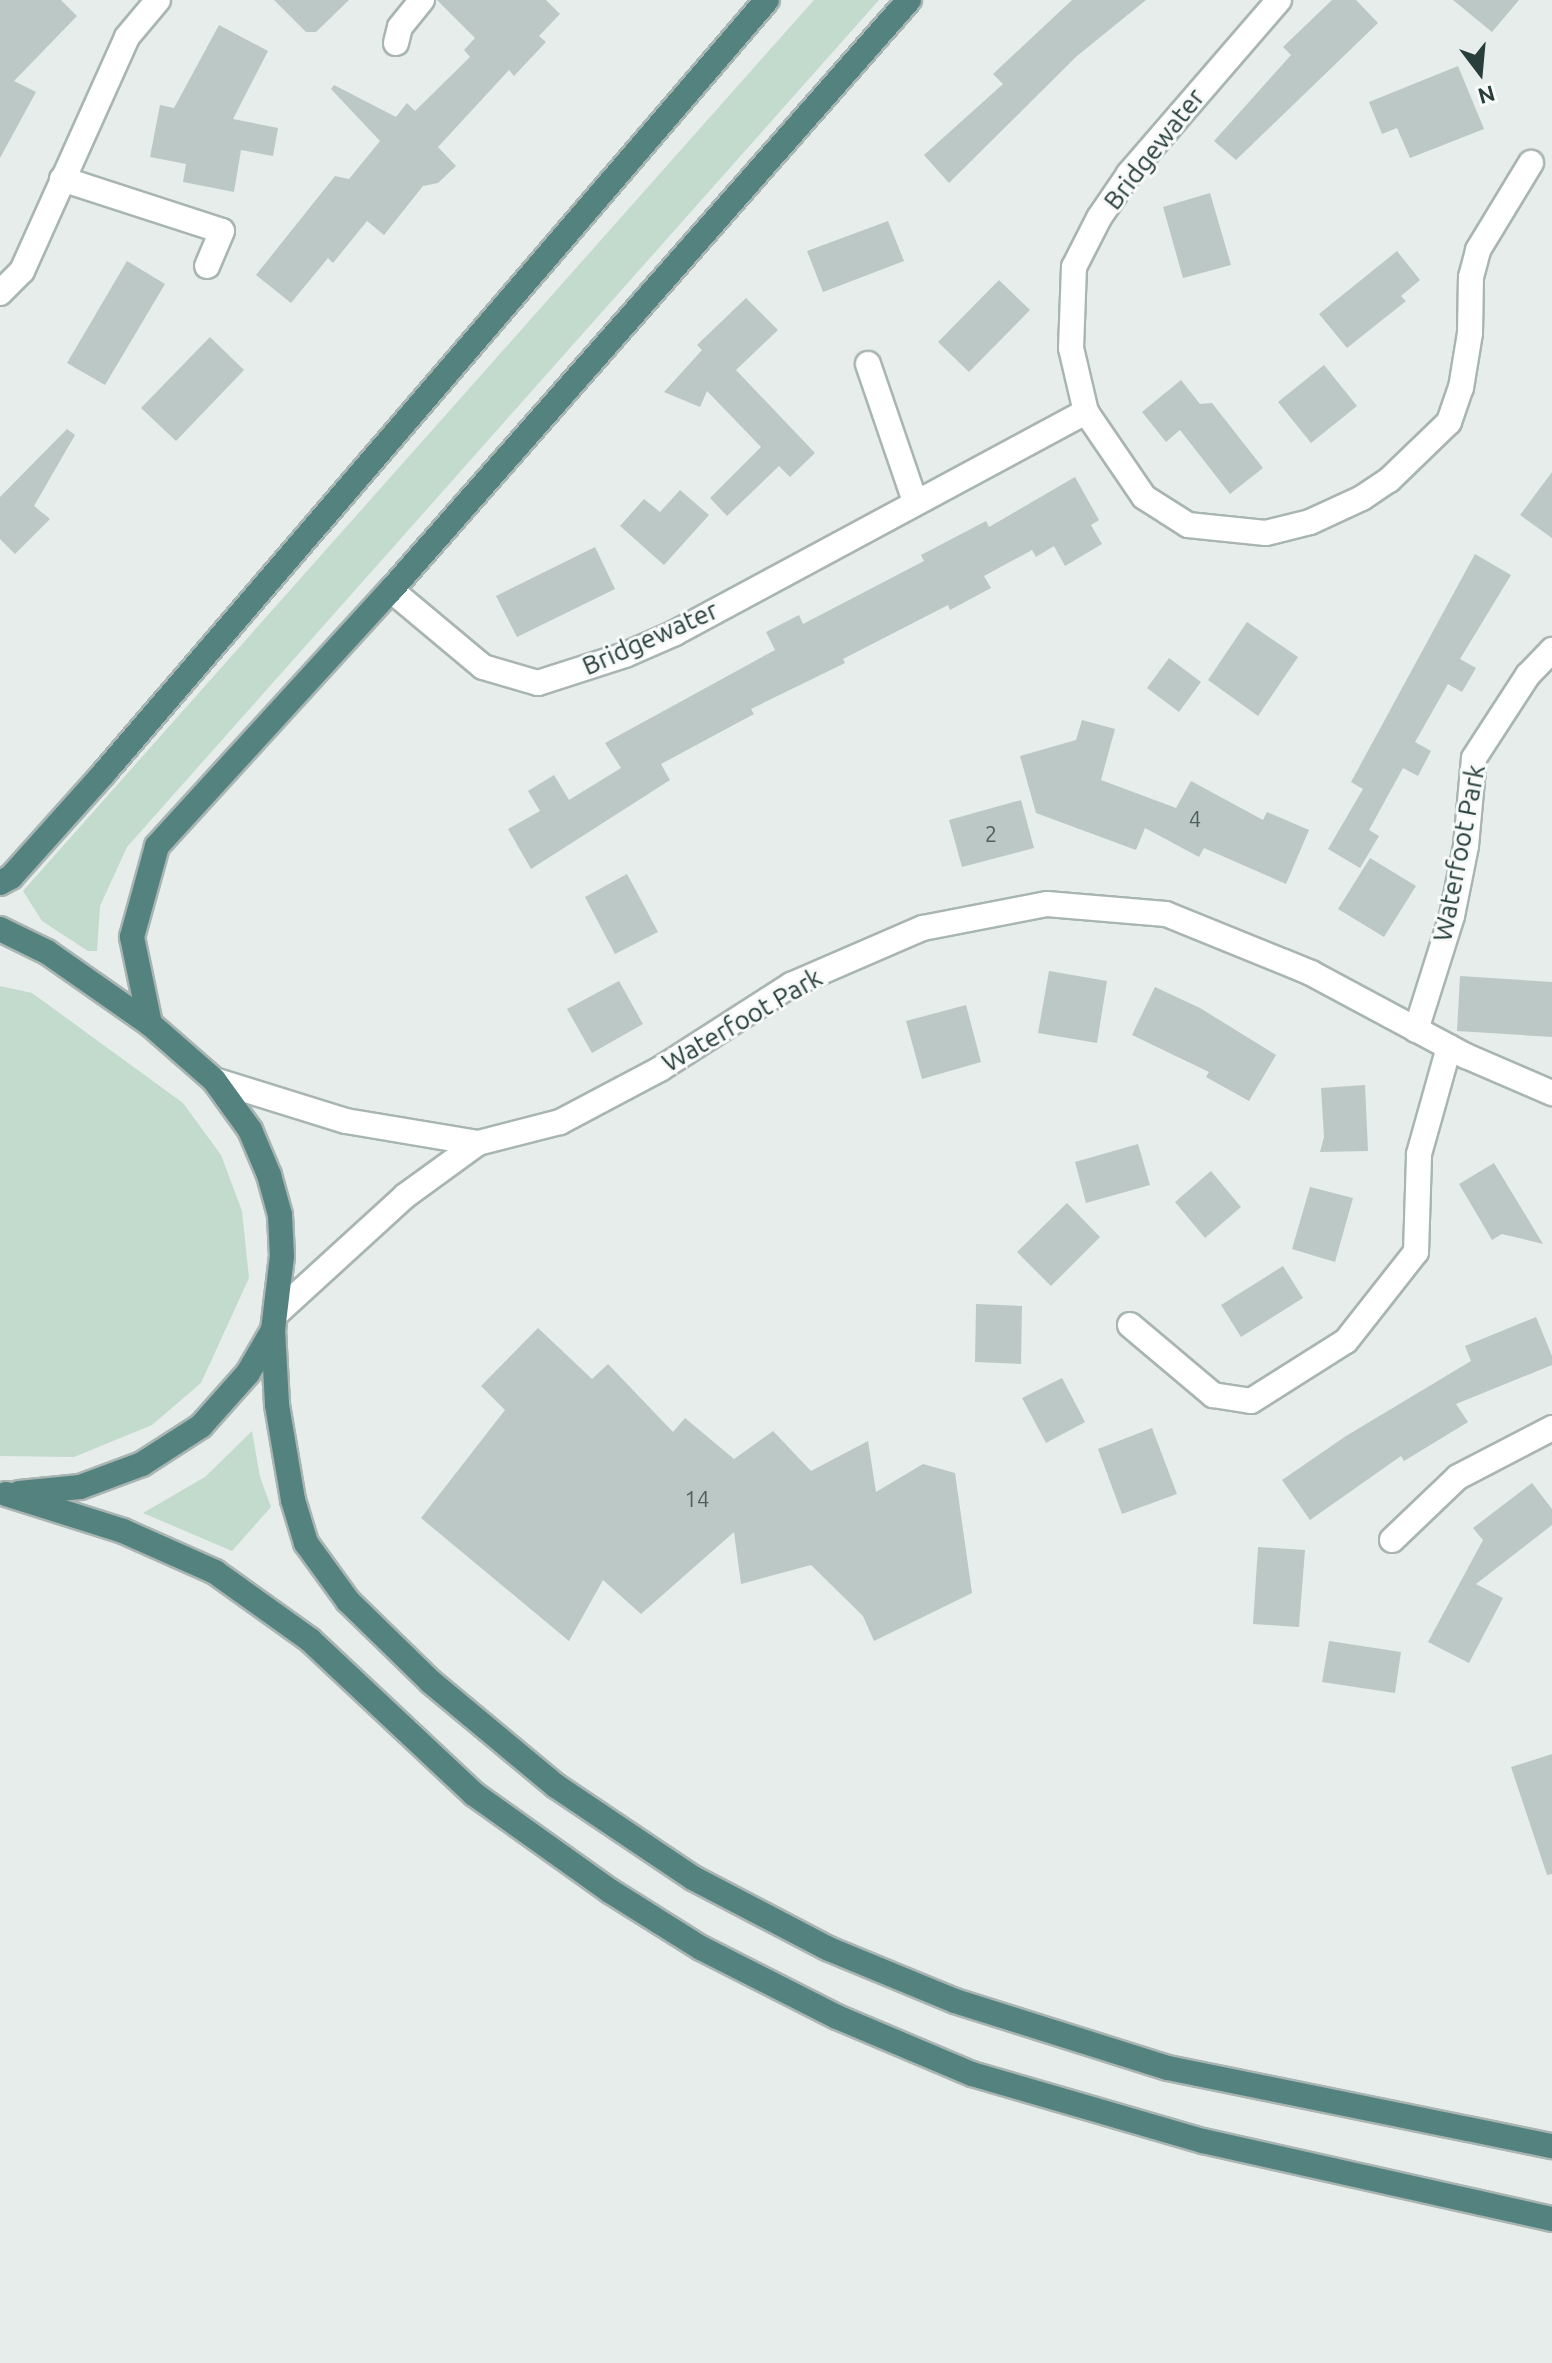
<!DOCTYPE html>
<style>
body{margin:0}
#map{position:relative;width:1552px;height:2363px;overflow:hidden;background:#e6edeb;font-family:Ubuntu,sans-serif}
div>[style]{position:absolute}
[style*='--x']{left:calc(var(--x)*1px);top:calc(var(--y)*1px);width:calc(var(--w)*1px);rotate:calc(var(--a)*1deg)}
.green>*{inset:0;background:#c2dbcd}
.building>*{inset:0;background:#bcc8c5}
.roads{filter:drop-shadow(2px 0 #a9b5b3) drop-shadow(-2px 0 #a9b5b3) drop-shadow(0 2px #a9b5b3) drop-shadow(0 -2px #a9b5b3)}
.minor>*{height:24px;margin:-12px;padding:0 12px;transform-origin:12px;border-radius:12px;background:#fff}
.trunk>*{height:24px;margin:-12px;padding:0 12px;transform-origin:12px;border-radius:12px;background:#54827e}
span{translate:-50% -50%;white-space:nowrap;text-align:center;line-height:1.15;-webkit-text-stroke:6px #f7faf9;paint-order:stroke}
.number-label{font-size:22px;color:#4c605e}
.number-label span{-webkit-text-stroke-width:0}
.street-label{font-size:26px;color:#273e3b}
.north{position:absolute;left:1440px;top:32px;width:80px;height:80px;-webkit-text-stroke:6px #f7faf9;paint-order:stroke;rotate:164deg;font-size:22px;font-weight:700;line-height:32px;text-align:center;color:#273e3b}
.north::after{content:'';display:block;margin:auto;width:28px;height:36px;background:#273e3b;clip-path:polygon(50% 0,100% 100%,50% 72%,0 100%)}
</style>
<div id="map">
<div class="green">
<i style="clip-path:polygon(814px 0,879px 0,127px 847px,100px 906px,97px 951px,88px 951px,42px 921px,23px 891px)"></i>
<i style="clip-path:polygon(0 986px,32px 993px,183px 1103px,221px 1155px,242px 1211px,249px 1278px,201px 1383px,152px 1425px,74px 1457px,0 1456px)"></i>
<i style="clip-path:polygon(252px 1431px,260px 1477px,271px 1507px,232px 1551px,143px 1513px,205px 1477px)"></i>
</div>
<div class="building">
<i style="clip-path:polygon(0 0,61px 0,77px 16px,14px 81px,36px 92px,0 158px)"></i>
<i style="clip-path:polygon(274px 0,349px 0,316px 32px,306px 32px)"></i>
<i style="clip-path:polygon(437px 0,546px 0,560px 14px,539px 36px,546px 42px,514px 76px,509px 70px,438px 147px,456px 166px,438px 183px,423px 186px,384px 235px,367px 221px,333px 263px,328px 258px,291px 303px,256px 275px,335px 176px,349px 179px,380px 141px,331px 89px,334px 85px,396px 117px,407px 103px,415px 111px,470px 57px,464px 50px,475px 38px)"></i>
<i style="clip-path:polygon(1072px 0,1146px 0,1077px 56px,949px 183px,924px 155px,1003px 84px,993px 74px)"></i>
<i style="clip-path:polygon(1332px 0,1356px 0,1378px 23px,1236px 160px,1214px 141px,1291px 55px,1283px 47px)"></i>
<i style="clip-path:polygon(1453px 0,1519px 0,1492px 32px)"></i>
<i style="clip-path:polygon(219px 25px,268px 51px,233px 119px,278px 128px,273px 156px,241px 150px,234px 192px,183px 182px,186px 164px,150px 157px,160px 105px,174px 108px)"></i>
<i style="clip-path:polygon(1458px 66px,1484px 129px,1410px 158px,1397px 128px,1382px 134px,1369px 102px)"></i>
<i style="clip-path:polygon(1210px 193px,1231px 265px,1183px 278px,1163px 207px)"></i>
<i style="clip-path:polygon(888px 221px,904px 261px,823px 292px,807px 251px)"></i>
<i style="clip-path:polygon(1397px 251px,1420px 280px,1401px 296px,1406px 301px,1347px 348px,1319px 314px)"></i>
<i style="clip-path:polygon(127px 261px,165px 284px,105px 385px,67px 363px)"></i>
<i style="clip-path:polygon(999px 280px,1030px 310px,969px 372px,938px 342px)"></i>
<i style="clip-path:polygon(746px 298px,778px 330px,736px 370px,815px 453px,790px 477px,779px 466px,727px 516px,710px 498px,761px 447px,707px 391px,700px 407px,664px 392px,702px 350px,697px 345px)"></i>
<i style="clip-path:polygon(210px 337px,244px 370px,176px 441px,141px 408px)"></i>
<i style="clip-path:polygon(1324px 365px,1357px 406px,1311px 443px,1278px 402px)"></i>
<i style="clip-path:polygon(1181px 380px,1200px 404px,1212px 403px,1263px 468px,1230px 494px,1180px 430px,1166px 442px,1142px 412px)"></i>
<i style="clip-path:polygon(67px 429px,75px 435px,34px 506px,50px 519px,15px 554px,0 539px,0 497px)"></i>
<i style="clip-path:polygon(1552px 472px,1552px 538px,1520px 515px)"></i>
<i style="clip-path:polygon(1075px 477px,1099px 520px,1091px 525px,1102px 544px,1065px 566px,1054px 546px,1036px 557px,1032px 550px,984px 576px,991px 588px,950px 610px,948px 605px,843px 659px,845px 663px,751px 709px,754px 714px,661px 764px,670px 780px,531px 869px,508px 829px,540px 811px,528px 791px,554px 775px,569px 800px,621px 768px,605px 743px,775px 650px,766px 632px,799px 615px,803px 624px,924px 561px,921px 555px,986px 521px,989px 527px)"></i>
<i style="clip-path:polygon(680px 490px,709px 515px,664px 565px,620px 526px,644px 499px,660px 512px)"></i>
<i style="clip-path:polygon(595px 547px,615px 589px,517px 637px,496px 596px)"></i>
<i style="clip-path:polygon(1475px 554px,1511px 575px,1460px 659px,1476px 668px,1462px 692px,1448px 684px,1415px 742px,1431px 751px,1418px 776px,1403px 768px,1369px 830px,1379px 836px,1360px 868px,1328px 849px,1363px 789px,1351px 782px)"></i>
<i style="clip-path:polygon(1247px 622px,1298px 657px,1258px 716px,1208px 680px)"></i>
<i style="clip-path:polygon(1169px 658px,1201px 682px,1179px 712px,1147px 688px)"></i>
<i style="clip-path:polygon(1082px 720px,1115px 729px,1101px 780px,1176px 808px,1191px 781px,1263px 820px,1267px 812px,1309px 830px,1286px 884px,1204px 848px,1199px 857px,1145px 828px,1136px 850px,1036px 813px,1020px 756px,1076px 740px)"></i>
<i style="clip-path:polygon(1021px 800px,1034px 848px,962px 867px,949px 820px)"></i>
<i style="clip-path:polygon(1370px 858px,1416px 886px,1384px 937px,1338px 909px)"></i>
<i style="clip-path:polygon(627px 874px,658px 932px,615px 954px,585px 897px)"></i>
<i style="clip-path:polygon(1049px 971px,1107px 981px,1097px 1043px,1038px 1033px)"></i>
<i style="clip-path:polygon(1460px 976px,1552px 982px,1552px 1037px,1457px 1031px)"></i>
<i style="clip-path:polygon(619px 981px,643px 1024px,592px 1053px,567px 1009px)"></i>
<i style="clip-path:polygon(1155px 987px,1200px 1008px,1276px 1055px,1249px 1101px,1206px 1077px,1209px 1072px,1132px 1035px)"></i>
<i style="clip-path:polygon(966px 1005px,981px 1062px,922px 1079px,906px 1021px)"></i>
<i style="clip-path:polygon(1365px 1085px,1368px 1151px,1320px 1152px,1324px 1137px,1321px 1088px)"></i>
<i style="clip-path:polygon(1138px 1144px,1150px 1185px,1086px 1203px,1075px 1162px)"></i>
<i style="clip-path:polygon(1494px 1163px,1543px 1244px,1502px 1234px,1492px 1240px,1459px 1184px)"></i>
<i style="clip-path:polygon(1211px 1171px,1241px 1207px,1205px 1238px,1175px 1202px)"></i>
<i style="clip-path:polygon(1310px 1187px,1353px 1198px,1335px 1262px,1292px 1249px)"></i>
<i style="clip-path:polygon(1067px 1203px,1100px 1237px,1051px 1286px,1017px 1252px)"></i>
<i style="clip-path:polygon(1283px 1266px,1303px 1298px,1241px 1337px,1221px 1305px)"></i>
<i style="clip-path:polygon(976px 1304px,1022px 1306px,1021px 1364px,975px 1362px)"></i>
<i style="clip-path:polygon(1536px 1317px,1552px 1356px,1552px 1365px,1456px 1404px,1468px 1422px,1404px 1461px,1401px 1456px,1310px 1520px,1282px 1480px,1346px 1436px,1471px 1361px,1465px 1346px)"></i>
<i style="clip-path:polygon(538px 1328px,592px 1379px,608px 1364px,673px 1432px,685px 1418px,734px 1459px,773px 1431px,811px 1471px,868px 1441px,876px 1492px,923px 1464px,955px 1473px,972px 1593px,874px 1641px,863px 1616px,811px 1565px,741px 1584px,734px 1532px,641px 1614px,603px 1580px,569px 1641px,421px 1518px,505px 1410px,481px 1386px)"></i>
<i style="clip-path:polygon(1062px 1378px,1085px 1422px,1046px 1443px,1022px 1398px)"></i>
<i style="clip-path:polygon(1152px 1428px,1177px 1494px,1122px 1514px,1098px 1449px)"></i>
<i style="clip-path:polygon(1532px 1483px,1552px 1509px,1552px 1525px,1476px 1584px,1503px 1598px,1469px 1663px,1428px 1642px,1483px 1540px,1473px 1528px)"></i>
<i style="clip-path:polygon(1258px 1547px,1305px 1550px,1299px 1627px,1253px 1624px)"></i>
<i style="clip-path:polygon(1329px 1641px,1401px 1652px,1395px 1693px,1322px 1682px)"></i>
<i style="clip-path:polygon(1552px 1754px,1552px 1874px,1547px 1875px,1511px 1767px)"></i>
</div>
<div class="roads">
<div class="minor">
<i style="--x:1279;--y:0;--w:230;--a:130.8"></i>
<i style="--x:1129;--y:174;--w:53;--a:124.3"></i>
<i style="--x:1099;--y:218;--w:55;--a:117"></i>
<i style="--x:1074;--y:267;--w:81;--a:92.1"></i>
<i style="--x:1071;--y:348;--w:66;--a:76.8"></i>
<i style="--x:1086;--y:412;--w:103;--a:55.7"></i>
<i style="--x:1144;--y:497;--w:52;--a:32.5"></i>
<i style="--x:1188;--y:525;--w:78;--a:5.9"></i>
<i style="--x:1266;--y:533;--w:45;--a:-14"></i>
<i style="--x:1310;--y:522;--w:57;--a:-24.8"></i>
<i style="--x:1362;--y:498;--w:32;--a:-34"></i>
<i style="--x:1389;--y:480;--w:83;--a:-44"></i>
<i style="--x:1449;--y:422;--w:36;--a:-71"></i>
<i style="--x:1461;--y:388;--w:56;--a:-80.7"></i>
<i style="--x:1470;--y:333;--w:56;--a:-89"></i>
<i style="--x:1471;--y:277;--w:28;--a:-75"></i>
<i style="--x:1478;--y:250;--w:102;--a:-58.7"></i>
<i style="--x:396;--y:43;--w:16;--a:-76"></i>
<i style="--x:400;--y:27;--w:35;--a:-51"></i>
<i style="--x:62;--y:179;--w:168;--a:18"></i>
<i style="--x:222;--y:231;--w:38;--a:113"></i>
<i style="--x:0;--y:293;--w:31;--a:-45"></i>
<i style="--x:22;--y:271;--w:256;--a:-65.8"></i>
<i style="--x:127;--y:37;--w:48;--a:-50"></i>
<i style="--x:868;--y:364;--w:145;--a:71.1"></i>
<i style="--x:391;--y:590;--w:120;--a:39.9"></i>
<i style="--x:483;--y:667;--w:57;--a:16.2"></i>
<i style="--x:538;--y:683;--w:91;--a:-17.8"></i>
<i style="--x:625;--y:655;--w:55;--a:-23.7"></i>
<i style="--x:675;--y:633;--w:467;--a:-28.3"></i>
<i style="--x:1416;--y:1030;--w:120;--a:-72.5"></i>
<i style="--x:1452;--y:916;--w:71;--a:-78.7"></i>
<i style="--x:1466;--y:846;--w:88;--a:-84.8"></i>
<i style="--x:1474;--y:758;--w:99;--a:-57"></i>
<i style="--x:1528;--y:675;--w:35;--a:-46"></i>
<i style="--x:214;--y:1080;--w:138;--a:17.3"></i>
<i style="--x:346;--y:1121;--w:134;--a:9.5"></i>
<i style="--x:277;--y:1313;--w:173;--a:-42.4"></i>
<i style="--x:405;--y:1196;--w:90;--a:-36"></i>
<i style="--x:478;--y:1143;--w:85;--a:-14.4"></i>
<i style="--x:560;--y:1122;--w:113;--a:-27.9"></i>
<i style="--x:660;--y:1069;--w:156;--a:-32.7"></i>
<i style="--x:791;--y:985;--w:144;--a:-23.4"></i>
<i style="--x:923;--y:928;--w:126;--a:-11"></i>
<i style="--x:1047;--y:904;--w:119;--a:4.8"></i>
<i style="--x:1166;--y:914;--w:157;--a:22.1"></i>
<i style="--x:1311;--y:973;--w:176;--a:28.2"></i>
<i style="--x:1466;--y:1056;--w:94;--a:23.3"></i>
<i style="--x:1130;--y:1325;--w:109;--a:40.1"></i>
<i style="--x:1213;--y:1395;--w:38;--a:9"></i>
<i style="--x:1251;--y:1401;--w:112;--a:-32.3"></i>
<i style="--x:1346;--y:1341;--w:113;--a:-51.8"></i>
<i style="--x:1416;--y:1252;--w:98;--a:-88.2"></i>
<i style="--x:1419;--y:1154;--w:111;--a:-74.3"></i>
<i style="--x:1392;--y:1540;--w:91;--a:-43.7"></i>
<i style="--x:1458;--y:1477;--w:106;--a:-27.5"></i>
</div>
<div class="trunk">
<i style="--x:0;--y:883;--w:13;--a:-29"></i>
<i style="--x:11;--y:877;--w:140;--a:-48.2"></i>
<i style="--x:104;--y:773;--w:1018;--a:-49.38"></i>
<i style="--x:0;--y:929;--w:52;--a:26.1"></i>
<i style="--x:47;--y:952;--w:126;--a:35"></i>
<i style="--x:150;--y:1024;--w:85;--a:41.2"></i>
<i style="--x:214;--y:1080;--w:62;--a:54.2"></i>
<i style="--x:250;--y:1130;--w:49;--a:67.1"></i>
<i style="--x:269;--y:1175;--w:41;--a:74.6"></i>
<i style="--x:280;--y:1215;--w:41;--a:87.2"></i>
<i style="--x:282;--y:1256;--w:75;--a:96.9"></i>
<i style="--x:273;--y:1330;--w:50;--a:120.2"></i>
<i style="--x:248;--y:1373;--w:71;--a:131.6"></i>
<i style="--x:201;--y:1426;--w:70;--a:147.2"></i>
<i style="--x:142;--y:1464;--w:66;--a:159.6"></i>
<i style="--x:80;--y:1487;--w:61;--a:174.4"></i>
<i style="--x:150;--y:1024;--w:89;--a:-101.7"></i>
<i style="--x:132;--y:937;--w:94;--a:-74.6"></i>
<i style="--x:157;--y:846;--w:347;--a:-47.6"></i>
<i style="--x:391;--y:590;--w:785;--a:-48.72"></i>
<i style="--x:273;--y:1330;--w:75;--a:86.9"></i>
<i style="--x:277;--y:1405;--w:96;--a:80.4"></i>
<i style="--x:293;--y:1500;--w:45;--a:73.2"></i>
<i style="--x:306;--y:1543;--w:72;--a:54.1"></i>
<i style="--x:348;--y:1601;--w:116;--a:44.3"></i>
<i style="--x:431;--y:1682;--w:163;--a:39.8"></i>
<i style="--x:556;--y:1786;--w:165;--a:33.9"></i>
<i style="--x:693;--y:1878;--w:153;--a:27.6"></i>
<i style="--x:829;--y:1949;--w:136;--a:22.4"></i>
<i style="--x:955;--y:2001;--w:223;--a:17.5"></i>
<i style="--x:1168;--y:2068;--w:392;--a:11.5"></i>
<i style="--x:6;--y:1494;--w:123;--a:17.5"></i>
<i style="--x:123;--y:1531;--w:101;--a:24"></i>
<i style="--x:215;--y:1572;--w:117;--a:35.6"></i>
<i style="--x:310;--y:1640;--w:225;--a:43.2"></i>
<i style="--x:474;--y:1794;--w:167;--a:35.5"></i>
<i style="--x:610;--y:1891;--w:107;--a:32.1"></i>
<i style="--x:701;--y:1948;--w:153;--a:26.9"></i>
<i style="--x:837;--y:2017;--w:147;--a:22.9"></i>
<i style="--x:972;--y:2074;--w:241;--a:16.2"></i>
<i style="--x:1203;--y:2141;--w:358;--a:12.6"></i>
</div>
</div>
<div class="number-label">
<span style="left:1195px;top:819px">4</span>
<span style="left:991px;top:834px">2</span>
<span style="left:697px;top:1499px">14</span>
</div>
<div class="street-label">
<span style="left:1154px;top:149px;rotate:-52deg">Bridgewater</span>
<span style="left:650px;top:638px;rotate:-24deg">Bridgewater</span>
<span style="left:1459px;top:853px;rotate:-79deg">Waterfoot Park</span>
<span style="left:742px;top:1020px;rotate:-30deg">Waterfoot Park</span>
</div>
<div class="north">N</div>
</div>
